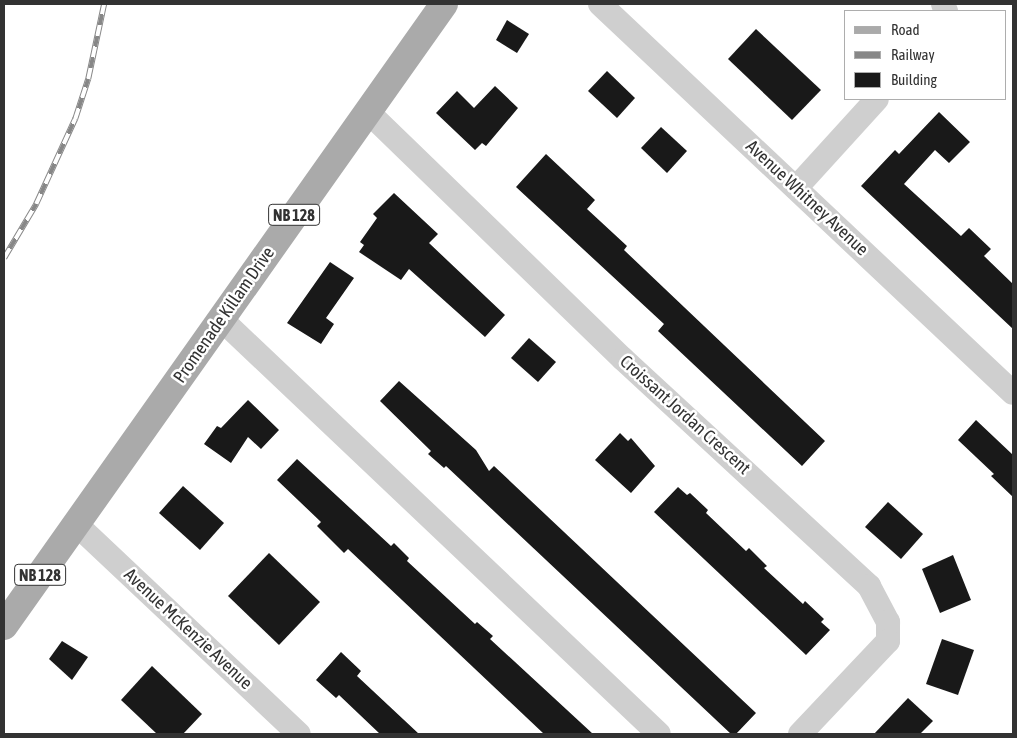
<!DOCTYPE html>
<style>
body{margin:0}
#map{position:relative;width:1017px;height:738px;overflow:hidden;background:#fff;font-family:"Asap Condensed",sans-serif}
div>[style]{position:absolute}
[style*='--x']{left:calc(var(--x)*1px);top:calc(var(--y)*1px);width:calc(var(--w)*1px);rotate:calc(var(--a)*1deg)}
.building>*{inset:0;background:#191919}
.street>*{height:24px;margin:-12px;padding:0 12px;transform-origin:12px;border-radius:12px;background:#cfcfcf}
.primary>*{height:28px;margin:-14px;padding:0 14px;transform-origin:14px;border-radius:14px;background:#aaa}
.rail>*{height:5.5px;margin-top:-2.75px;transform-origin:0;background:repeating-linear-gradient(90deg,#fff 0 11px,#878787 0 22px);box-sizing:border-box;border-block:1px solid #878787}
span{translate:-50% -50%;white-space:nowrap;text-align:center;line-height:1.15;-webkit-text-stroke:5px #fff;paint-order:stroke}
.shield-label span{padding:1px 4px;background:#fff;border:1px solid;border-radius:4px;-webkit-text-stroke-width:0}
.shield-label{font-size:16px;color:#323232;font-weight:700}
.street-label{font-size:18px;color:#323232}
.frame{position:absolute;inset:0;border:5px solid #323232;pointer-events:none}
.legend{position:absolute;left:844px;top:10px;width:162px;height:90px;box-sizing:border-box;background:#fff;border:1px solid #adadad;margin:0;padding:6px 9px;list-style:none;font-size:15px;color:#323232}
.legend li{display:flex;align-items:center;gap:10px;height:25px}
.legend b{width:25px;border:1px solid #adadad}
</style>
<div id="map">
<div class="building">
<i style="clip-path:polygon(507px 20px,529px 34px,517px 53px,496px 40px)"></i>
<i style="clip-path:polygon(756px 29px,821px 90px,792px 120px,728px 59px)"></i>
<i style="clip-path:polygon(607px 71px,635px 98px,617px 118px,588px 91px)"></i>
<i style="clip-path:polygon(495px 86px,518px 108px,486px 146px,482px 143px,475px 150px,436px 113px,457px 91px,474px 108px)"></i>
<i style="clip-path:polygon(939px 112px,970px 142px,949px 163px,935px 150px,904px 184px,961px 236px,969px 228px,991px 249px,984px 256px,1013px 284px,1013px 329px,861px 186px,895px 150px,899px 154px)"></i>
<i style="clip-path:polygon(661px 127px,687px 151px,667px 173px,641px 148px)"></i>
<i style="clip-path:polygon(546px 154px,595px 200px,587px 209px,627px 246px,624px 250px,825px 441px,802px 466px,658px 331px,664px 324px,516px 187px)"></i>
<i style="clip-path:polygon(394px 193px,438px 234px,429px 243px,505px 315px,485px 337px,409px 269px,401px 280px,359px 252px,364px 245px,360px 242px,377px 218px,373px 214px)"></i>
<i style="clip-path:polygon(330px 262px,354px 278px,326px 318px,334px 324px,321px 344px,287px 323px)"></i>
<i style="clip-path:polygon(529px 338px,556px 362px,538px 382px,511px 358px)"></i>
<i style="clip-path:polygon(399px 381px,476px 450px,489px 471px,494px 466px,756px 713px,736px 734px,731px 734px,446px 466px,444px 468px,428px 454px,431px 451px,380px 401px)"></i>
<i style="clip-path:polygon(248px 400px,279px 430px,261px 449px,248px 437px,231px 463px,204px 444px,217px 426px,221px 428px)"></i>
<i style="clip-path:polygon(976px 420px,1013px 455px,1013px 497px,991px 476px,994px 474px,958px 440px)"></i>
<i style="clip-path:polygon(620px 433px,628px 441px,631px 438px,655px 466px,631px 493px,595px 460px)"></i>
<i style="clip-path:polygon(297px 459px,391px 546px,394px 543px,409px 558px,407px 561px,475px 624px,477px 622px,493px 636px,490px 639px,593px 734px,544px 734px,348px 549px,344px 553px,317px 526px,321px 522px,277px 480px)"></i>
<i style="clip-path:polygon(183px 486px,224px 523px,200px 550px,159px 513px)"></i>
<i style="clip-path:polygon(678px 487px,687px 495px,690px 493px,708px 510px,706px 513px,746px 551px,749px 548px,767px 566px,764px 568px,803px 604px,805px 601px,824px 619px,821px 622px,830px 630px,806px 655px,654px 512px)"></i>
<i style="clip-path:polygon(888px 502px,923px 534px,901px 559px,865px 527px)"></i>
<i style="clip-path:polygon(269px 553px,320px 602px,279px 645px,228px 596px)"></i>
<i style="clip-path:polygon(953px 555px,971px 600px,940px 613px,922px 569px)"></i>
<i style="clip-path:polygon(942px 639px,974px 650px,958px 695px,926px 684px)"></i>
<i style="clip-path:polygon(62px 641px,88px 657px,72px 680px,49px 659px)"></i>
<i style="clip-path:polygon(341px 652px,361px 671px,357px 676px,419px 734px,380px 734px,339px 695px,336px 698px,316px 680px)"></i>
<i style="clip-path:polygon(152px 666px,202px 714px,183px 734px,157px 734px,121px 700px)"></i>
<i style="clip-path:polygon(908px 698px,933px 721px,920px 734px,874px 734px)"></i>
</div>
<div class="street">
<i style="--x:600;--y:4;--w:567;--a:43.29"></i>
<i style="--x:943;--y:4;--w:8;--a:67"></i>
<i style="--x:367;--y:111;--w:356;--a:44.1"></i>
<i style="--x:623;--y:359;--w:335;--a:42.7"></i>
<i style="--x:869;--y:586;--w:41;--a:62.2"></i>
<i style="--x:888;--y:622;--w:19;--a:90"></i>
<i style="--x:888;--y:641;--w:128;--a:133.4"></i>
<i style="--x:796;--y:188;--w:120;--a:-47.7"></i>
<i style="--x:221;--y:319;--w:603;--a:43.46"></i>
<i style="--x:76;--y:524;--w:306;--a:43.3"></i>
</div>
<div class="primary">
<i style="--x:4;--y:626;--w:762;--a:-54.72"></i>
</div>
<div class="rail">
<i style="--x:4;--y:258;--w:63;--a:-59.3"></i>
<i style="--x:36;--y:204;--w:94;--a:-65.4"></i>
<i style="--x:75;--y:119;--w:42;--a:-72"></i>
<i style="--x:88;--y:79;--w:77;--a:-78"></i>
</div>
<div class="shield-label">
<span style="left:294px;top:215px">NB 128</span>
<span style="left:40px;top:575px">NB 128</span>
</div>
<div class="street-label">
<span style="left:807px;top:198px;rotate:43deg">Avenue Whitney Avenue</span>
<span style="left:224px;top:315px;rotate:-55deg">Promenade Killam Drive</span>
<span style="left:685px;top:415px;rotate:42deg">Croissant Jordan Crescent</span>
<span style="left:188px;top:629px;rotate:43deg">Avenue McKenzie Avenue</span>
</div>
<div class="frame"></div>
<ul class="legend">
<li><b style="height:6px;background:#aaa"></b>Road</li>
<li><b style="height:6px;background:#878787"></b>Railway</li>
<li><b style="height:14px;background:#191919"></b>Building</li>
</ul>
</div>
